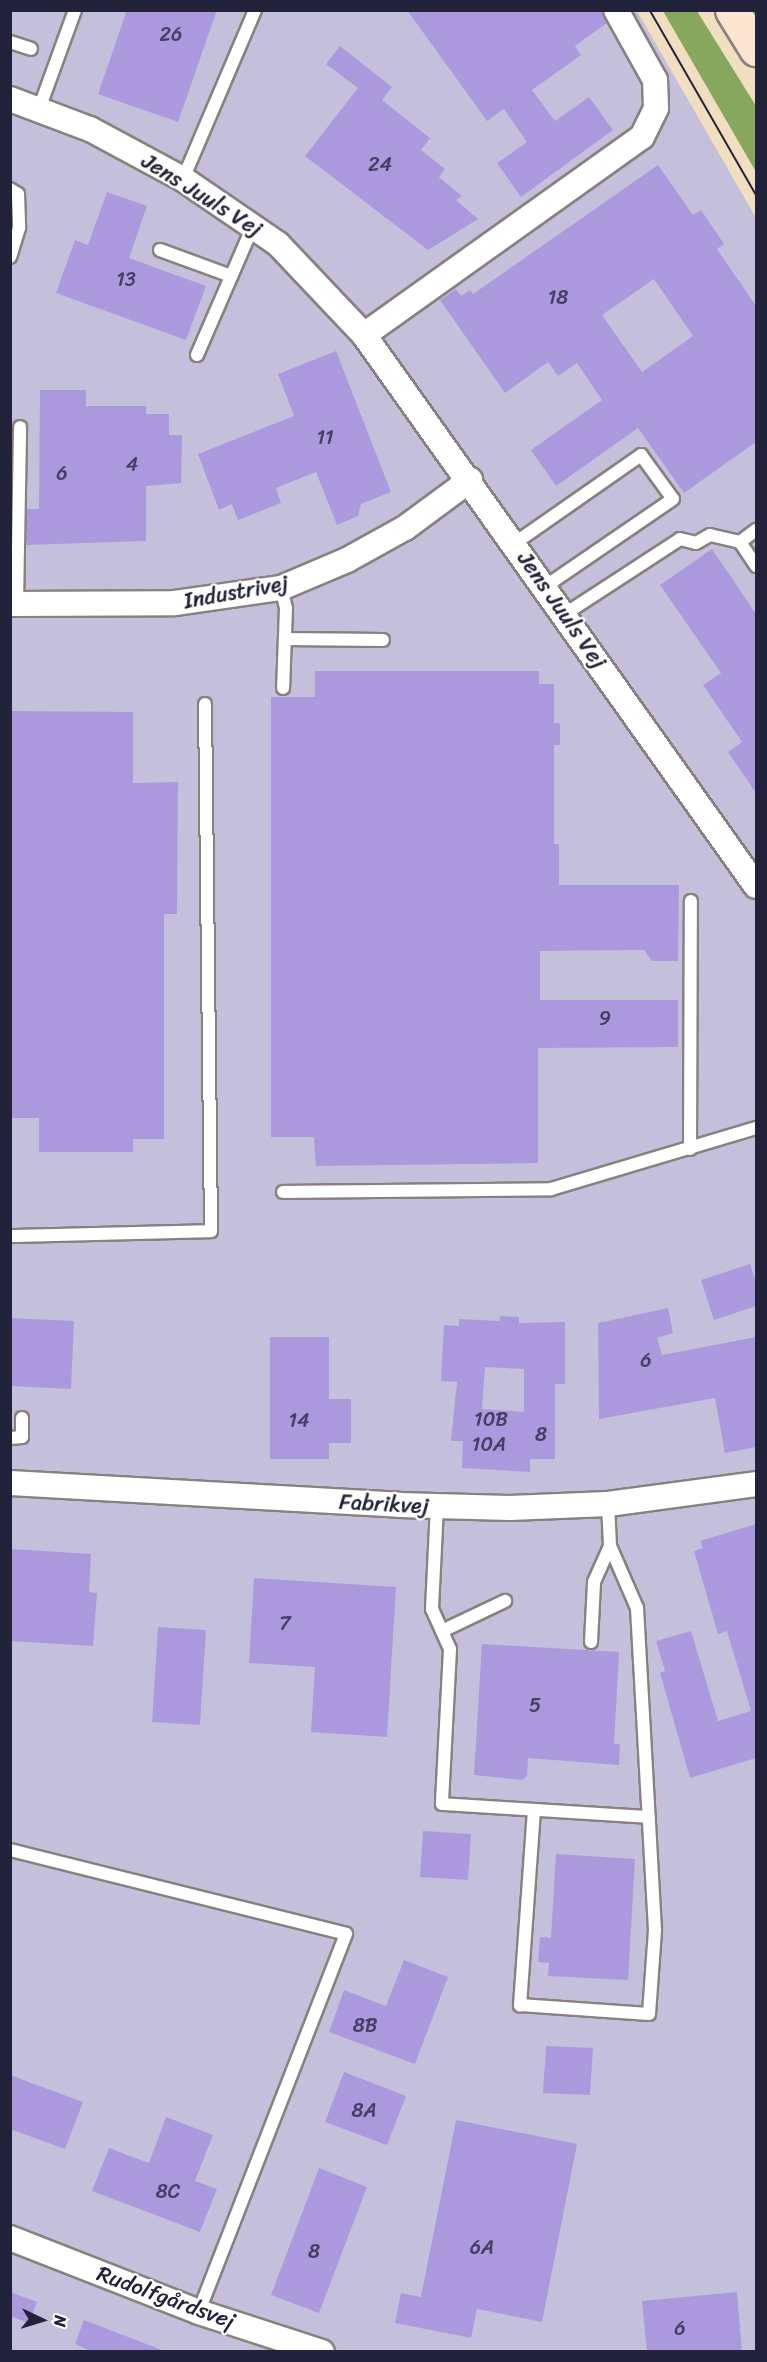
<!DOCTYPE html>
<meta charset="utf-8">
<style>
body{margin:0}
#map{position:relative;width:767px;height:2362px;overflow:hidden;background:#f1dec0;font-family:Sriracha,sans-serif}
div>[style]{position:absolute}
[style*='--x']{left:calc(var(--x)*1px);top:calc(var(--y)*1px);width:calc(var(--w)*1px);rotate:calc(var(--a)*1deg)}
.industrial>*{inset:0;background:#c4c0db}
.forest>*{inset:0;background:#87a85c}
.building>*{inset:0;background:#aa9add}
.roads{filter:drop-shadow(2px 0 #8a807e) drop-shadow(-2px 0 #8a807e) drop-shadow(0 2px #8a807e) drop-shadow(0 -2px #8a807e)}
.service>*{height:12px;margin:-6px;padding:0 6px;transform-origin:6px;border-radius:6px;background:#fff}
.minor>*{height:24px;margin:-12px;padding:0 12px;transform-origin:12px;border-radius:12px;background:#fff}
.secondary>*{height:33px;margin:-16.5px;padding:0 16.5px;transform-origin:16.5px;border-radius:16.5px;background:#fce5d0}
.tram>*{height:1.5px;margin:-0.75px;padding:0 0.75px;transform-origin:0.75px;border-radius:0.75px;background:#22223b}
span{translate:-50% -50%;white-space:nowrap;text-align:center;line-height:1.15;-webkit-text-stroke:4.5px #fff;paint-order:stroke}
.number-label{font-size:20px;color:#444064}
.number-label span{-webkit-text-stroke-width:0}
.street-label{font-size:22px;color:#22223b}
.frame{position:absolute;inset:0;border:12px solid #22223b;pointer-events:none}
.north{position:absolute;left:12px;top:2290px;width:60px;height:60px;-webkit-text-stroke:4px #fff;paint-order:stroke;rotate:94deg;font-size:16px;font-weight:700;line-height:24px;text-align:center;color:#22223b}
.north::after{content:'';display:block;margin:auto;width:21px;height:27px;background:#22223b;clip-path:polygon(50% 0,100% 100%,50% 72%,0 100%)}
</style>
<div id="map">
<div class="industrial">
<i style="clip-path:polygon(11px 11px,637px 11px,756px 218px,756px 2351px,11px 2352px)"></i>
</div>
<div class="forest">
<i style="clip-path:polygon(663px 11px,697px 11px,756px 106px,756px 172px)"></i>
</div>
<div class="building">
<i style="clip-path:polygon(127px 10px,217px 10px,178px 122px,98px 94px)"></i>
<i style="clip-path:polygon(407px 10px,602px 10px,607px 23px,575px 46px,581px 55px,532px 90px,555px 121px,589px 97px,613px 130px,521px 197px,497px 163px,527px 142px,504px 109px,487px 121px)"></i>
<i style="clip-path:polygon(340px 46px,392px 87px,382px 100px,430px 138px,421px 150px,445px 169px,439px 177px,462px 196px,456px 200px,478px 219px,428px 250px,305px 156px,358px 88px,326px 64px)"></i>
<i style="clip-path:polygon(evenodd,658px 165px,693px 215px,701px 210px,724px 244px,717px 249px,756px 306px,756px 442px,684px 493px,638px 428px,556px 486px,531px 450px,602px 400px,577px 363px,558px 376px,548px 362px,505px 393px,440px 300px,456px 289px,461px 296px,470px 290px,473px 294px,658px 165px,654px 279px,693px 336px,642px 372px,602px 315px,654px 279px)"></i>
<i style="clip-path:polygon(107px 192px,147px 206px,129px 258px,206px 286px,186px 340px,56px 293px,75px 240px,88px 245px)"></i>
<i style="clip-path:polygon(336px 351px,391px 492px,361px 504px,358px 516px,337px 525px,316px 472px,276px 488px,281px 503px,238px 520px,232px 504px,219px 510px,198px 454px,294px 416px,278px 374px)"></i>
<i style="clip-path:polygon(40px 390px,86px 390px,86px 406px,146px 406px,146px 414px,169px 414px,169px 435px,182px 435px,181px 483px,146px 486px,146px 541px,26px 545px,27px 509px,39px 509px)"></i>
<i style="clip-path:polygon(712px 549px,756px 614px,756px 793px,728px 752px,742px 742px,703px 685px,721px 673px,660px 585px)"></i>
<i style="clip-path:polygon(315px 671px,539px 671px,539px 684px,554px 684px,554px 723px,560px 723px,560px 745px,554px 745px,554px 844px,559px 844px,559px 885px,679px 885px,678px 961px,652px 961px,644px 950px,540px 951px,540px 1000px,678px 1000px,678px 1047px,538px 1048px,538px 1163px,316px 1166px,314px 1137px,271px 1137px,271px 697px,315px 697px)"></i>
<i style="clip-path:polygon(10px 711px,133px 712px,133px 783px,178px 782px,177px 914px,164px 914px,164px 1139px,133px 1139px,133px 1152px,39px 1152px,39px 1118px,10px 1118px)"></i>
<i style="clip-path:polygon(750px 1264px,756px 1283px,756px 1306px,714px 1320px,701px 1280px)"></i>
<i style="clip-path:polygon(668px 1308px,673px 1333px,657px 1338px,662px 1355px,756px 1337px,756px 1447px,725px 1453px,715px 1398px,599px 1419px,598px 1323px)"></i>
<i style="clip-path:polygon(evenodd,500px 1316px,519px 1317px,519px 1323px,565px 1322px,565px 1384px,555px 1384px,555px 1459px,530px 1459px,530px 1472px,462px 1468px,463px 1441px,451px 1441px,457px 1382px,441px 1381px,444px 1325px,459px 1326px,459px 1319px,500px 1321px,500px 1316px,485px 1367px,524px 1369px,524px 1412px,482px 1409px,485px 1367px)"></i>
<i style="clip-path:polygon(10px 1318px,74px 1321px,71px 1389px,10px 1386px)"></i>
<i style="clip-path:polygon(270px 1337px,329px 1337px,329px 1399px,351px 1399px,351px 1443px,329px 1443px,329px 1459px,270px 1459px)"></i>
<i style="clip-path:polygon(756px 1524px,756px 1758px,690px 1778px,660px 1673px,665px 1671px,656px 1641px,691px 1631px,718px 1721px,751px 1711px,727px 1631px,718px 1634px,694px 1551px,703px 1548px,700px 1541px)"></i>
<i style="clip-path:polygon(10px 1549px,91px 1554px,89px 1592px,97px 1593px,93px 1646px,10px 1641px)"></i>
<i style="clip-path:polygon(254px 1578px,396px 1587px,387px 1737px,311px 1732px,315px 1667px,249px 1663px)"></i>
<i style="clip-path:polygon(158px 1627px,206px 1630px,200px 1725px,152px 1722px)"></i>
<i style="clip-path:polygon(482px 1644px,619px 1652px,614px 1744px,620px 1744px,619px 1765px,528px 1758px,527px 1776px,522px 1780px,474px 1775px)"></i>
<i style="clip-path:polygon(423px 1831px,471px 1834px,468px 1880px,420px 1877px)"></i>
<i style="clip-path:polygon(556px 1854px,635px 1859px,628px 1980px,548px 1976px,549px 1963px,538px 1962px,540px 1937px,551px 1938px)"></i>
<i style="clip-path:polygon(404px 1960px,448px 1977px,415px 2064px,329px 2032px,344px 1990px,386px 2006px)"></i>
<i style="clip-path:polygon(546px 2046px,593px 2048px,590px 2095px,543px 2093px)"></i>
<i style="clip-path:polygon(344px 2072px,406px 2096px,387px 2145px,325px 2122px)"></i>
<i style="clip-path:polygon(10px 2075px,83px 2102px,65px 2149px,10px 2129px)"></i>
<i style="clip-path:polygon(166px 2117px,213px 2135px,195px 2181px,217px 2189px,200px 2232px,92px 2191px,109px 2148px,149px 2163px)"></i>
<i style="clip-path:polygon(456px 2120px,577px 2144px,542px 2322px,477px 2309px,471px 2338px,395px 2323px,401px 2293px,421px 2297px)"></i>
<i style="clip-path:polygon(319px 2168px,367px 2187px,319px 2313px,271px 2295px)"></i>
<i style="clip-path:polygon(10px 2292px,37px 2302px,29px 2323px,10px 2316px)"></i>
<i style="clip-path:polygon(737px 2292px,742px 2352px,647px 2352px,642px 2301px)"></i>
<i style="clip-path:polygon(84px 2320px,162px 2350px,161px 2352px,93px 2352px,75px 2344px)"></i>
</div>
<div class="roads">
<div class="service">
<i style="--x:10;--y:42;--w:22;--a:18"></i>
<i style="--x:39;--y:109;--w:105;--a:-70"></i>
<i style="--x:183;--y:179;--w:184;--a:-66.9"></i>
<i style="--x:10;--y:189;--w:9;--a:32"></i>
<i style="--x:18;--y:194;--w:34;--a:88"></i>
<i style="--x:19;--y:228;--w:30;--a:107"></i>
<i style="--x:160;--y:250;--w:76;--a:20.1"></i>
<i style="--x:197;--y:355;--w:141;--a:-66.5"></i>
<i style="--x:740;--y:542;--w:20;--a:-37"></i>
<i style="--x:515;--y:543;--w:154;--a:-34.9"></i>
<i style="--x:641;--y:455;--w:54;--a:54"></i>
<i style="--x:673;--y:499;--w:154;--a:145.6"></i>
<i style="--x:281;--y:588;--w:21;--a:76"></i>
<i style="--x:286;--y:608;--w:80;--a:92.1"></i>
<i style="--x:17;--y:604;--w:177;--a:-89"></i>
<i style="--x:565;--y:614;--w:137;--a:-33.1"></i>
<i style="--x:680;--y:539;--w:16;--a:14"></i>
<i style="--x:696;--y:543;--w:16;--a:-30"></i>
<i style="--x:710;--y:535;--w:31;--a:13"></i>
<i style="--x:740;--y:542;--w:29;--a:56"></i>
<i style="--x:285;--y:639;--w:98;--a:0.6"></i>
<i style="--x:690;--y:1149;--w:248;--a:-89.8"></i>
<i style="--x:283;--y:1192;--w:268;--a:-0.6"></i>
<i style="--x:551;--y:1189;--w:214;--a:-16.6"></i>
<i style="--x:10;--y:1236;--w:201;--a:-1.4"></i>
<i style="--x:211;--y:1231;--w:527;--a:-90.65"></i>
<i style="--x:10;--y:1438;--w:12;--a:-5"></i>
<i style="--x:22;--y:1437;--w:19;--a:-90"></i>
<i style="--x:437;--y:1506;--w:103;--a:92.8"></i>
<i style="--x:432;--y:1609;--w:44;--a:65.8"></i>
<i style="--x:450;--y:1649;--w:155;--a:93"></i>
<i style="--x:442;--y:1804;--w:207;--a:3.6"></i>
<i style="--x:442;--y:1631;--w:70;--a:-25.5"></i>
<i style="--x:591;--y:1642;--w:60;--a:-87.1"></i>
<i style="--x:594;--y:1582;--w:39;--a:-66"></i>
<i style="--x:534;--y:1810;--w:196;--a:94.1"></i>
<i style="--x:520;--y:2005;--w:129;--a:4"></i>
<i style="--x:649;--y:2014;--w:84;--a:-85.9"></i>
<i style="--x:655;--y:1930;--w:323;--a:-93.2"></i>
<i style="--x:637;--y:1608;--w:68;--a:-113.5"></i>
<i style="--x:610;--y:1546;--w:42;--a:-92.7"></i>
<i style="--x:10;--y:1850;--w:346;--a:14"></i>
<i style="--x:346;--y:1934;--w:406;--a:111.3"></i>
</div>
<div class="minor">
<i style="--x:10;--y:99;--w:85;--a:20.6"></i>
<i style="--x:90;--y:129;--w:106;--a:28.3"></i>
<i style="--x:183;--y:179;--w:115;--a:34.4"></i>
<i style="--x:278;--y:244;--w:125;--a:46.6"></i>
<i style="--x:364;--y:335;--w:676;--a:54.57"></i>
<i style="--x:364;--y:335;--w:341;--a:-35.5"></i>
<i style="--x:642;--y:137;--w:32;--a:-64"></i>
<i style="--x:656;--y:108;--w:28;--a:-92"></i>
<i style="--x:655;--y:80;--w:80;--a:-119.1"></i>
<i style="--x:10;--y:604;--w:165;--a:-0.3"></i>
<i style="--x:175;--y:603;--w:107;--a:-8.1"></i>
<i style="--x:281;--y:588;--w:72;--a:-23"></i>
<i style="--x:347;--y:560;--w:66;--a:-28.9"></i>
<i style="--x:405;--y:528;--w:81;--a:-36.4"></i>
<i style="--x:10;--y:1483;--w:390;--a:3.2"></i>
<i style="--x:399;--y:1505;--w:111;--a:1.5"></i>
<i style="--x:510;--y:1508;--w:98;--a:-2.3"></i>
<i style="--x:608;--y:1504;--w:149;--a:-7.7"></i>
<i style="--x:10;--y:2238;--w:203;--a:21.4"></i>
<i style="--x:199;--y:2312;--w:129;--a:18"></i>
</div>
<div class="secondary">
<i style="--x:732;--y:10;--w:46;--a:58.4"></i>
</div>
</div>
<div class="tram">
<i style="--x:650;--y:10;--w:212;--a:60.1"></i>
</div>
<div class="number-label">
<span style="left:171px;top:34px">26</span>
<span style="left:380px;top:164px">24</span>
<span style="left:126px;top:279px">13</span>
<span style="left:558px;top:297px">18</span>
<span style="left:325px;top:437px">11</span>
<span style="left:132px;top:464px">4</span>
<span style="left:62px;top:473px">6</span>
<span style="left:605px;top:1018px">9</span>
<span style="left:646px;top:1360px">6</span>
<span style="left:491px;top:1419px">10B</span>
<span style="left:299px;top:1420px">14</span>
<span style="left:541px;top:1434px">8</span>
<span style="left:489px;top:1444px">10A</span>
<span style="left:285px;top:1623px">7</span>
<span style="left:535px;top:1705px">5</span>
<span style="left:365px;top:2025px">8B</span>
<span style="left:364px;top:2110px">8A</span>
<span style="left:168px;top:2191px">8C</span>
<span style="left:482px;top:2247px">6A</span>
<span style="left:314px;top:2251px">8</span>
<span style="left:680px;top:2328px">6</span>
</div>
<div class="street-label">
<span style="left:202px;top:195px;rotate:32deg">Jens Juuls Vej</span>
<span style="left:236px;top:592px;rotate:-10deg">Industrivej</span>
<span style="left:562px;top:610px;rotate:55deg">Jens Juuls Vej</span>
<span style="left:384px;top:1504px;rotate:3deg">Fabrikvej</span>
<span style="left:166px;top:2297px;rotate:20deg">Rudolfgårdsvej</span>
</div>
<div class="frame"></div>
<div class="north">N</div>
</div>
